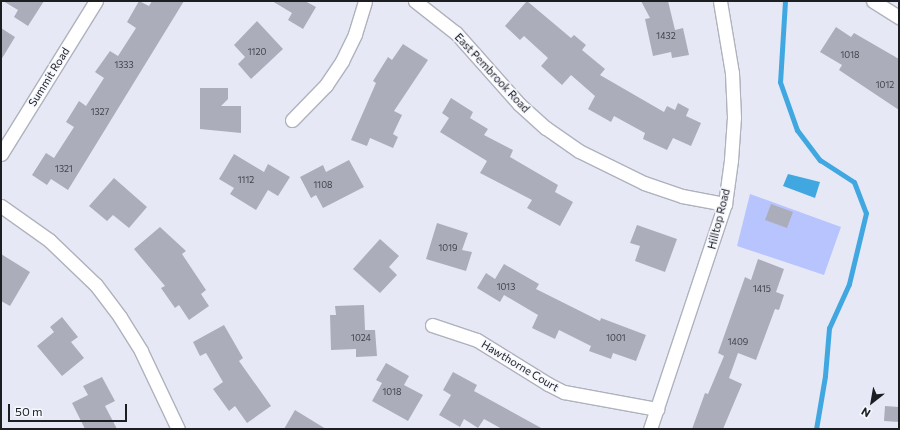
<!DOCTYPE html>
<style>
body{margin:0}
#map{position:relative;width:900px;height:430px;overflow:hidden;background:#e6e9f5;font-family:Commissioner,sans-serif}
div>[style]{position:absolute}
[style*='--x']{left:calc(var(--x)*1px);top:calc(var(--y)*1px);width:calc(var(--w)*1px);rotate:calc(var(--a)*1deg)}
.green>*{inset:0;background:#b8c4fd}
.water>*{inset:0;background:#41a7e1}
.stream>*{height:5px;margin:-2.5px;padding:0 2.5px;transform-origin:2.5px;border-radius:2.5px;background:#41a7e1}
.building>*{inset:0;background:#abaeba}
.roads{filter:drop-shadow(1px 0 #afb2bd) drop-shadow(-1px 0 #afb2bd) drop-shadow(0 1px #afb2bd) drop-shadow(0 -1px #afb2bd)}
.minor>*{height:13px;margin:-6.5px;padding:0 6.5px;transform-origin:6.5px;border-radius:6.5px;background:#fff}
span{translate:-50% -50%;white-space:nowrap;text-align:center;line-height:1.15;-webkit-text-stroke:3px #f5f7fe;paint-order:stroke}
.number-label{font-size:9px;color:#404248}
.number-label span{-webkit-text-stroke-width:0}
.street-label{font-size:11px;color:#1d1e22}
.frame{position:absolute;inset:0;border:2px solid #1d1e22;pointer-events:none}
.north{position:absolute;left:852px;top:382px;width:40px;height:40px;-webkit-text-stroke:3px #f5f7fe;paint-order:stroke;rotate:211deg;font-size:11px;font-weight:700;line-height:16px;text-align:center;color:#1d1e22}
.north::after{content:'';display:block;margin:auto;width:14px;height:18px;background:#1d1e22;clip-path:polygon(50% 0,100% 100%,50% 72%,0 100%)}
.scale{position:absolute;left:8px;top:404px;width:119px;height:18px;box-sizing:border-box;border:2px solid #1d1e22;border-top:0;padding-left:5px;font-size:12px;line-height:14px;white-space:nowrap;color:#1d1e22;-webkit-text-stroke:3px #f5f7fe;paint-order:stroke}
</style>
<div id="map">
<div class="green">
<i style="clip-path:polygon(750px 194px,841px 227px,824px 275px,737px 246px)"></i>
</div>
<div class="water">
<i style="clip-path:polygon(788px 174px,820px 182px,815px 198px,783px 186px)"></i>
</div>
<div class="stream">
<i style="--x:785;--y:1;--w:81;--a:93.5"></i>
<i style="--x:780;--y:82;--w:51;--a:70.5"></i>
<i style="--x:797;--y:130;--w:38;--a:53"></i>
<i style="--x:820;--y:160;--w:40;--a:32.9"></i>
<i style="--x:854;--y:182;--w:33;--a:69"></i>
<i style="--x:866;--y:213;--w:73;--a:103.5"></i>
<i style="--x:849;--y:284;--w:48;--a:114.4"></i>
<i style="--x:829;--y:328;--w:48;--a:94.8"></i>
<i style="--x:825;--y:376;--w:54;--a:99.6"></i>
</div>
<div class="building">
<i style="clip-path:polygon(3px 1px,44px 1px,28px 26px,14px 17px,18px 10px)"></i>
<i style="clip-path:polygon(139px 1px,149px 6px,152px 1px,184px 1px,68px 190px,51px 179px,47px 185px,32px 175px,46px 153px,54px 158px,74px 127px,66px 122px,79px 101px,86px 106px,104px 78px,95px 72px,110px 51px,118px 56px,136px 28px,127px 22px)"></i>
<i style="clip-path:polygon(272px 1px,305px 1px,316px 7px,303px 29px,288px 20px,292px 13px)"></i>
<i style="clip-path:polygon(527px 1px,571px 38px,574px 35px,586px 45px,582px 50px,605px 69px,600px 75px,664px 112px,667px 106px,675px 110px,678px 103px,689px 109px,686px 116px,701px 123px,691px 146px,673px 138px,667px 150px,643px 139px,645px 133px,614px 116px,611px 122px,588px 109px,595px 96px,571px 75px,562px 85px,541px 66px,548px 58px,524px 36px,520px 40px,505px 26px)"></i>
<i style="clip-path:polygon(641px 1px,668px 1px,675px 30px,683px 28px,689px 55px,672px 58px,671px 52px,653px 56px,645px 19px,650px 18px)"></i>
<i style="clip-path:polygon(257px 21px,283px 49px,251px 79px,238px 64px,245px 57px,234px 45px)"></i>
<i style="clip-path:polygon(836px 27px,851px 37px,854px 33px,899px 59px,899px 110px,839px 70px,842px 65px,820px 52px)"></i>
<i style="clip-path:polygon(1px 28px,15px 37px,1px 60px)"></i>
<i style="clip-path:polygon(403px 44px,428px 60px,394px 111px,402px 115px,393px 134px,398px 137px,393px 148px,370px 138px,367px 146px,351px 140px,376px 83px,373px 81px,388px 57px,392px 60px)"></i>
<i style="clip-path:polygon(200px 88px,228px 88px,228px 99px,221px 106px,241px 106px,241px 133px,200px 129px)"></i>
<i style="clip-path:polygon(451px 98px,473px 112px,470px 118px,488px 129px,484px 135px,513px 150px,510px 157px,558px 185px,555px 192px,573px 202px,560px 226px,527px 208px,532px 200px,480px 173px,487px 161px,440px 132px,449px 118px,442px 113px)"></i>
<i style="clip-path:polygon(234px 154px,264px 172px,268px 164px,290px 177px,278px 196px,268px 190px,256px 210px,230px 194px,234px 188px,219px 179px)"></i>
<i style="clip-path:polygon(349px 160px,364px 187px,323px 208px,316px 195px,311px 198px,300px 177px,323px 165px,326px 172px)"></i>
<i style="clip-path:polygon(114px 178px,147px 207px,129px 228px,113px 215px,107px 221px,89px 206px)"></i>
<i style="clip-path:polygon(771px 204px,793px 212px,787px 228px,765px 220px)"></i>
<i style="clip-path:polygon(437px 223px,468px 233px,462px 250px,472px 252px,466px 271px,426px 259px)"></i>
<i style="clip-path:polygon(637px 225px,677px 239px,665px 272px,635px 261px,640px 246px,630px 243px)"></i>
<i style="clip-path:polygon(160px 227px,186px 251px,182px 254px,206px 290px,201px 294px,209px 306px,189px 320px,179px 305px,175px 308px,161px 288px,165px 286px,134px 249px)"></i>
<i style="clip-path:polygon(380px 239px,399px 256px,389px 267px,397px 275px,380px 293px,353px 269px)"></i>
<i style="clip-path:polygon(1px 254px,30px 272px,10px 306px,1px 301px)"></i>
<i style="clip-path:polygon(758px 259px,784px 269px,776px 292px,784px 295px,779px 310px,775px 309px,756px 360px,738px 353px,729px 378px,742px 384px,723px 429px,692px 429px,705px 393px,708px 394px,724px 356px,718px 353px,745px 277px,751px 280px)"></i>
<i style="clip-path:polygon(504px 264px,539px 284px,536px 289px,600px 321px,601px 318px,646px 335px,636px 361px,613px 353px,611px 359px,589px 351px,591px 346px,559px 330px,555px 339px,532px 328px,538px 315px,504px 295px,500px 302px,477px 288px,486px 273px,495px 279px)"></i>
<i style="clip-path:polygon(364px 305px,365px 330px,375px 330px,377px 356px,356px 357px,356px 349px,331px 350px,330px 315px,336px 315px,335px 306px)"></i>
<i style="clip-path:polygon(62px 317px,78px 337px,71px 342px,84px 358px,62px 376px,37px 346px,54px 332px,50px 327px)"></i>
<i style="clip-path:polygon(224px 325px,243px 358px,239px 361px,271px 406px,247px 423px,235px 406px,229px 411px,213px 389px,223px 382px,206px 353px,200px 356px,193px 342px)"></i>
<i style="clip-path:polygon(386px 363px,409px 376px,404px 385px,423px 395px,408px 421px,372px 401px,382px 383px,376px 380px)"></i>
<i style="clip-path:polygon(453px 372px,477px 385px,474px 391px,543px 429px,502px 429px,484px 419px,478px 428px,464px 419px,460px 427px,439px 415px,451px 395px,443px 390px)"></i>
<i style="clip-path:polygon(102px 377px,115px 401px,105px 406px,117px 429px,85px 429px,72px 403px,88px 395px,83px 386px)"></i>
<i style="clip-path:polygon(885px 406px,899px 407px,899px 422px,884px 421px)"></i>
<i style="clip-path:polygon(295px 410px,326px 429px,284px 429px)"></i>
</div>
<div class="roads">
<div class="minor">
<i style="--x:415;--y:1;--w:52;--a:38"></i>
<i style="--x:456;--y:33;--w:95;--a:48.4"></i>
<i style="--x:519;--y:104;--w:36;--a:42"></i>
<i style="--x:546;--y:128;--w:40;--a:34.9"></i>
<i style="--x:579;--y:151;--w:72;--a:26.2"></i>
<i style="--x:644;--y:183;--w:40;--a:18.9"></i>
<i style="--x:682;--y:196;--w:44;--a:10.5"></i>
<i style="--x:873;--y:1;--w:31;--a:32"></i>
<i style="--x:292;--y:120;--w:49;--a:-45.8"></i>
<i style="--x:326;--y:85;--w:29;--a:-56"></i>
<i style="--x:342;--y:61;--w:30;--a:-64"></i>
<i style="--x:355;--y:34;--w:34;--a:-73"></i>
<i style="--x:1;--y:154;--w:180;--a:-58.2"></i>
<i style="--x:1;--y:206;--w:59;--a:35.3"></i>
<i style="--x:49;--y:240;--w:65;--a:43.8"></i>
<i style="--x:96;--y:285;--w:40;--a:53"></i>
<i style="--x:120;--y:317;--w:40;--a:58"></i>
<i style="--x:141;--y:351;--w:86;--a:64.6"></i>
<i style="--x:432;--y:325;--w:47;--a:18.4"></i>
<i style="--x:477;--y:340;--w:84;--a:31.8"></i>
<i style="--x:548;--y:384;--w:18;--a:27"></i>
<i style="--x:564;--y:392;--w:95;--a:10.4"></i>
<i style="--x:650;--y:429;--w:237;--a:-71.6"></i>
<i style="--x:725;--y:204;--w:44;--a:-82.2"></i>
<i style="--x:731;--y:160;--w:43;--a:-86"></i>
<i style="--x:734;--y:117;--w:44;--a:-92.6"></i>
<i style="--x:732;--y:73;--w:73;--a:-99.5"></i>
</div>
</div>
<div class="number-label">
<span style="left:666px;top:36px">1432</span>
<span style="left:257px;top:52px">1120</span>
<span style="left:850px;top:55px">1018</span>
<span style="left:124px;top:65px">1333</span>
<span style="left:885px;top:85px">1012</span>
<span style="left:100px;top:112px">1327</span>
<span style="left:64px;top:169px">1321</span>
<span style="left:246px;top:180px">1112</span>
<span style="left:323px;top:185px">1108</span>
<span style="left:448px;top:248px">1019</span>
<span style="left:506px;top:287px">1013</span>
<span style="left:762px;top:289px">1415</span>
<span style="left:361px;top:338px">1024</span>
<span style="left:616px;top:338px">1001</span>
<span style="left:738px;top:342px">1409</span>
<span style="left:392px;top:392px">1018</span>
</div>
<div class="street-label">
<span style="left:492px;top:73px;rotate:47deg">East Pembrook Road</span>
<span style="left:49px;top:77px;rotate:-58deg">Summit Road</span>
<span style="left:719px;top:219px;rotate:-76deg">Hilltop Road</span>
<span style="left:520px;top:366px;rotate:31deg">Hawthorne Court</span>
</div>
<div class="frame"></div>
<div class="north">N</div>
<div class="scale">50 m</div>
</div>
